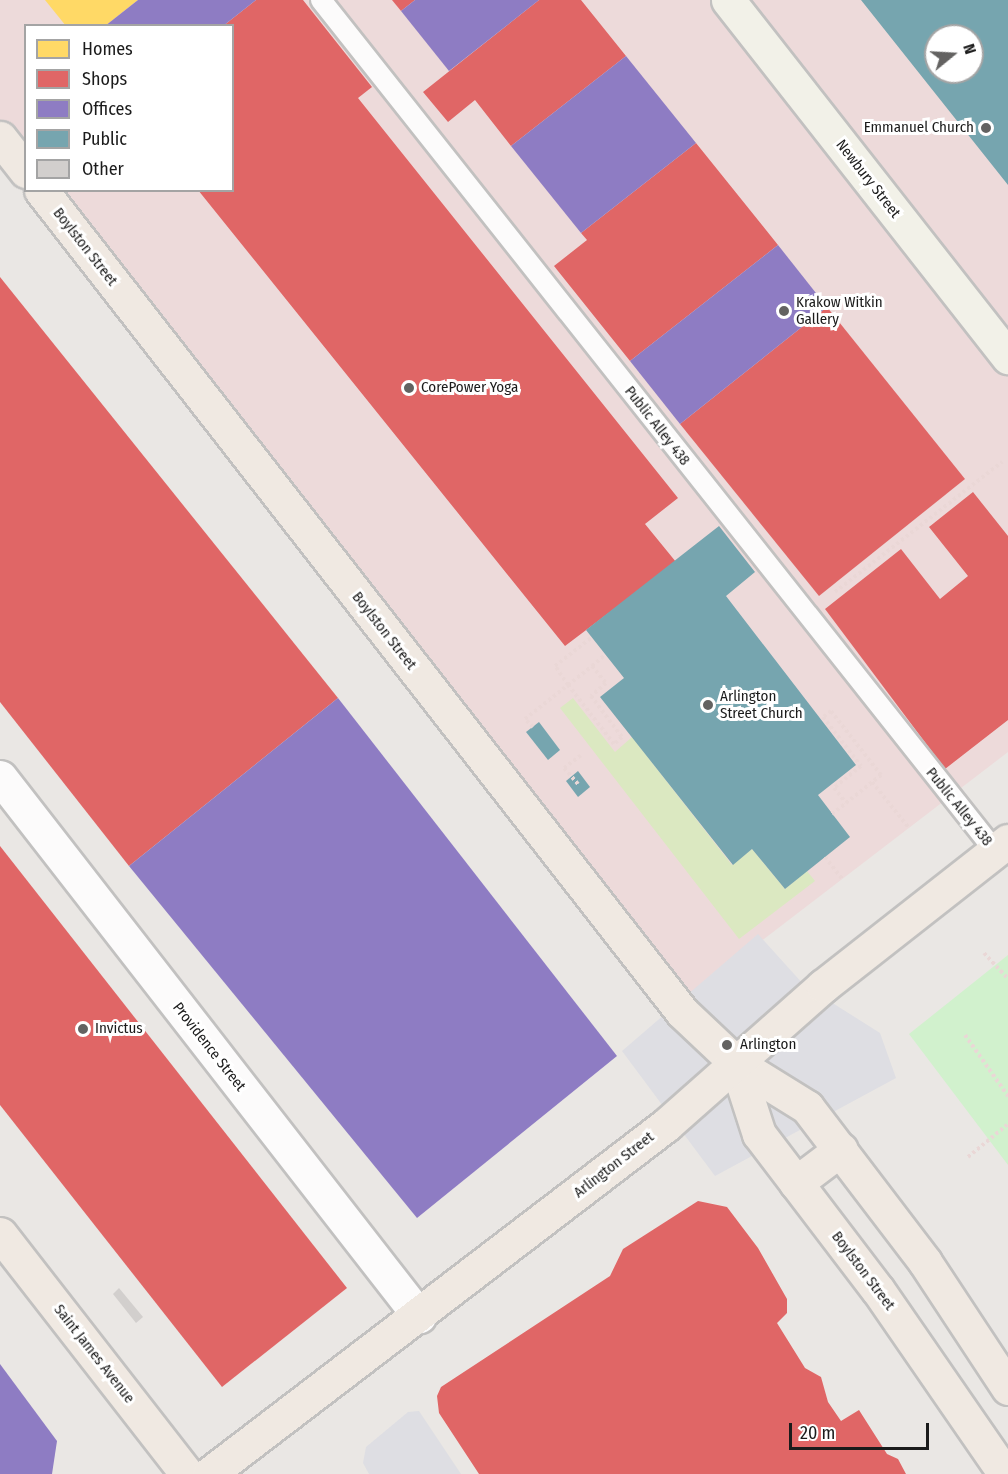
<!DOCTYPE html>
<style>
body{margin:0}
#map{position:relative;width:1008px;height:1474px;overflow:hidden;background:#eae7e4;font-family:"Fira Sans Condensed",sans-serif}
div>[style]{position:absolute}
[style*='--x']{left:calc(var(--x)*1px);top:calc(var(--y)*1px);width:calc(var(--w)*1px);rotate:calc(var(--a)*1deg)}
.commercial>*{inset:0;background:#eddada}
.grass>*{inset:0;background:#dbe8c1}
.park>*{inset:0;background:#d1f1cd}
.plaza>*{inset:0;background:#dedee3}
.homes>*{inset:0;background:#ffd966}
.shops>*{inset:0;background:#e06666}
.offices>*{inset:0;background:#8e7cc3}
.public>*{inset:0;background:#76a5af}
.building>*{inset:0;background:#d2cfcd}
.path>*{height:4px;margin-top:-2px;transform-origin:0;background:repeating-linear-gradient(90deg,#ead7d6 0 3px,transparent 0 6px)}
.roads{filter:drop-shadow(2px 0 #c2c1c0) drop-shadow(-2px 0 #c2c1c0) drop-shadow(0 2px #c2c1c0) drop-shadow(0 -2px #c2c1c0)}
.service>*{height:20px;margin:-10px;padding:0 10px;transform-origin:10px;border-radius:10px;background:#fcfbfb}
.minor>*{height:33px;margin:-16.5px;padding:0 16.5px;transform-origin:16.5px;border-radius:16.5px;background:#fcfbfb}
.secondary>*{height:33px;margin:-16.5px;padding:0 16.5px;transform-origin:16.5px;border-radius:16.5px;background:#f2f1e8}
.primary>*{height:33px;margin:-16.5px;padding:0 16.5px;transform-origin:16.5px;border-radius:16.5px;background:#f0e9e2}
.dots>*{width:16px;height:16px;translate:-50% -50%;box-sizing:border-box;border:3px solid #fff;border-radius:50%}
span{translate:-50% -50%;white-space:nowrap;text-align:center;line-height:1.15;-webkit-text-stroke:6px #fff;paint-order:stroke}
.poi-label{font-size:15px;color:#1b1b1b}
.right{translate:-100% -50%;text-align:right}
.left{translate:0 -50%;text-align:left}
.street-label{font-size:15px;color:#1b1b1b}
.legend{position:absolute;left:24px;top:24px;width:210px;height:168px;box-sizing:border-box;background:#fff;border:2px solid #a4a4a4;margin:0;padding:8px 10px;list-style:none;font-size:18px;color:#1b1b1b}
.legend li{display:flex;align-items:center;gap:12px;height:30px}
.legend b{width:30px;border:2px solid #a4a4a4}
.north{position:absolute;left:924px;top:24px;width:60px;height:60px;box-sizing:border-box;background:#fff;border:2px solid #a4a4a4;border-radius:50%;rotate:72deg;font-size:16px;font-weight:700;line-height:24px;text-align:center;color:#1b1b1b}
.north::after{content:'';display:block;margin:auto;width:21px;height:27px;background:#636261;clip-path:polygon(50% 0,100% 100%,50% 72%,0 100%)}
.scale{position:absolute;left:789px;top:1423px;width:140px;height:27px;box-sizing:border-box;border:3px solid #1b1b1b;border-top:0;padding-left:8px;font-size:18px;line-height:21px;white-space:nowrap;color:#1b1b1b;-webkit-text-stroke:4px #fff;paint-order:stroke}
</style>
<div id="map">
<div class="commercial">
<i style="clip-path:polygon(evenodd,0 0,1008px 0,1008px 752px,738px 959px,682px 1012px,41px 191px,232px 190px,232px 26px,26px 26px,25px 170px,0 138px,0 0,936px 36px,972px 36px,972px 72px,936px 72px,936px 36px)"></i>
</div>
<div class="grass">
<i style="clip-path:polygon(573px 698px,615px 752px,632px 737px,732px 865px,752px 849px,785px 889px,807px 871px,815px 881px,739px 939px,560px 708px)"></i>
</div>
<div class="park">
<i style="clip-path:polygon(1008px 955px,1008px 1165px,909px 1034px)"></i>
</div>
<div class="plaza">
<i style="clip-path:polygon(758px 934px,804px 985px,880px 1033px,896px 1078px,715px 1176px,622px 1051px)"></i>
<i style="clip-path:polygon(419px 1411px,461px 1474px,369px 1474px,363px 1463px,366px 1447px,408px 1412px)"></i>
</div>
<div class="homes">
<i style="clip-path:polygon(45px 0,138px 0,105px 26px,66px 26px)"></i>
</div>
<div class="shops">
<i style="clip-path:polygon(256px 0,303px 0,372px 87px,358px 98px,678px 498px,645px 524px,676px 562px,565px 646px,198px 190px,232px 190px,232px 26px,223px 26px)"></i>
<i style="clip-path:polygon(392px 0,415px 0,401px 11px)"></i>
<i style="clip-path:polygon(539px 0,581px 0,626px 56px,511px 146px,475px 100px,448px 122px,423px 92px)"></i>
<i style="clip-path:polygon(696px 143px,778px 245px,630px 361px,554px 266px,587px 240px,581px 233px)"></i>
<i style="clip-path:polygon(0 277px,338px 698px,129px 866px,0 702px)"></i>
<i style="clip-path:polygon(827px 307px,965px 479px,819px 596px,680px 424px)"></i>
<i style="clip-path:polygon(973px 492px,1008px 536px,1008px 720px,945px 769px,825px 609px,901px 549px,940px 599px,968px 576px,929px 527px)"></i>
<i style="clip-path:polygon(0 846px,347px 1288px,222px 1387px,0 1105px)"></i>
<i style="clip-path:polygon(698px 1201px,727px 1207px,758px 1248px,787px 1299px,787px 1313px,777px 1323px,805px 1368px,821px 1377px,828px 1402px,841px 1421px,859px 1410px,887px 1454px,898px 1459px,906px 1474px,479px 1474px,439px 1413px,437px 1396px,441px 1387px,610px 1276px,623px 1249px)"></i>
</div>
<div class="offices">
<i style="clip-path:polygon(138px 0,256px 0,223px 26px,105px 26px)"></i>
<i style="clip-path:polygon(415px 0,539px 0,449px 71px,401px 11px)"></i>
<i style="clip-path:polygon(626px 56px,696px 143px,581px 233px,511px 146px)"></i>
<i style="clip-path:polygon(778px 245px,827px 307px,680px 424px,630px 361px)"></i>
<i style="clip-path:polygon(338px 698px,617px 1056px,417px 1218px,129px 866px)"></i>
<i style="clip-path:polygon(0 1364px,57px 1441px,52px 1474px,0 1474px)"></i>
</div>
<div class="public">
<i style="clip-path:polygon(evenodd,861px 0,1008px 0,1008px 185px,861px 0,936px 36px,972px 36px,972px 72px,936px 72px,936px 36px)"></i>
<i style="clip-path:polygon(719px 526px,755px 572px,726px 596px,856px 765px,818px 795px,850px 837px,785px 889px,752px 849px,733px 865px,600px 697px,624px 678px,586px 630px)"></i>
<i style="clip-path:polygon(539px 722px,560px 750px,548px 760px,526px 732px)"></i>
<i style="clip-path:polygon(578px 771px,590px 787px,578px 797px,566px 781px)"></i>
</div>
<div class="building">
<i style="clip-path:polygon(119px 1288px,143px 1317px,136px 1323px,113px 1294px)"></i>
</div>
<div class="path">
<i style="--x:835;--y:592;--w:212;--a:-37.9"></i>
<i style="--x:592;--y:666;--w:22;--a:51"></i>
<i style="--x:606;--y:683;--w:20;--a:139"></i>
<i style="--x:591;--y:696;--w:51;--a:52.9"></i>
<i style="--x:622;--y:737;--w:11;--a:139"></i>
<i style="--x:614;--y:744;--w:75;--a:-127.9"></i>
<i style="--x:568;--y:685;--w:31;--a:-38"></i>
<i style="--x:592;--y:666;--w:17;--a:-40"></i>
<i style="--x:533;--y:727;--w:11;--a:-135"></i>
<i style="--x:525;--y:719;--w:55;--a:-38.3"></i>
<i style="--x:568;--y:685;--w:23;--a:-124"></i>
<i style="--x:555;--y:666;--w:46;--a:-37.9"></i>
<i style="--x:872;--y:782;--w:59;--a:51.2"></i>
<i style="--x:578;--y:784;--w:21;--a:-131"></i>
<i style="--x:564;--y:768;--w:21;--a:-37"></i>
<i style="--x:832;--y:814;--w:18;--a:-38"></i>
<i style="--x:846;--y:803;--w:45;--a:-38.7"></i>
<i style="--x:881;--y:775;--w:81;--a:-128"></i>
<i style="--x:831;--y:711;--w:10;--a:143"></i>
<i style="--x:823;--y:717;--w:62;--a:52.2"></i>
<i style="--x:861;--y:766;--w:35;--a:141"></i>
<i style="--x:834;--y:788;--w:19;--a:51"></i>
<i style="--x:825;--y:857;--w:28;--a:52"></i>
<i style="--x:984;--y:953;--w:35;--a:47"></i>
<i style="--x:965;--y:1035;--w:75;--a:54.8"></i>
<i style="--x:968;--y:1157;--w:52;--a:-39.5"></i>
</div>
<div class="roads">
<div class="service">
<i style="--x:321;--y:0;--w:1086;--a:51.62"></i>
</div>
<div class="minor">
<i style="--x:0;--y:777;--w:683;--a:52.14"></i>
</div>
<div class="secondary">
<i style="--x:728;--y:0;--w:454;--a:51.9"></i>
</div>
<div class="primary">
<i style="--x:0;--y:138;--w:42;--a:51.8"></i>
<i style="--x:41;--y:190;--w:1042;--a:52.05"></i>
<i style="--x:682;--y:1012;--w:74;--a:43.4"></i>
<i style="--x:736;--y:1063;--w:84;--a:31.8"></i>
<i style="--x:807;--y:1107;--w:195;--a:52.7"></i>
<i style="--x:925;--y:1262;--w:151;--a:56.6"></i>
<i style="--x:736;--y:1063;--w:75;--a:72.1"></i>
<i style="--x:759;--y:1134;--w:196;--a:52.7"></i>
<i style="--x:878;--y:1290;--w:224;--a:55.4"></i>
<i style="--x:796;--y:1183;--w:56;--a:-37.1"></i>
<i style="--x:0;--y:1234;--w:304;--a:52.1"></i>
<i style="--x:209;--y:1474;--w:575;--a:-37.37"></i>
<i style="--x:666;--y:1125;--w:210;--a:-41.5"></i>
<i style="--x:823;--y:986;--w:235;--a:-38.1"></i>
</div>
</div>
<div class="dots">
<i style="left:986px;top:128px;background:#636261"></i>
<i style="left:784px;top:311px;background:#636261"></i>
<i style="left:409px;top:388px;background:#636261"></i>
<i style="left:708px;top:705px;background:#636261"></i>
<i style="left:83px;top:1029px;background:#636261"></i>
<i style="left:727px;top:1045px;background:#636261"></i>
</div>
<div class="poi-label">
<span class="right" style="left:974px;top:128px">Emmanuel Church</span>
<span class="left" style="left:796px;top:311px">Krakow Witkin<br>Gallery</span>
<span class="left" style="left:421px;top:388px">CorePower Yoga</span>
<span class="left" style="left:720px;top:705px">Arlington<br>Street Church</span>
<span class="left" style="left:95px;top:1029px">Invictus</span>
<span class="left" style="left:740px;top:1045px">Arlington</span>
</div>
<div class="street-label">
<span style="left:868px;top:179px;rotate:52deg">Newbury Street</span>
<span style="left:85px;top:247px;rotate:52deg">Boylston Street</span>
<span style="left:657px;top:426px;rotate:52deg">Public Alley 438</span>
<span style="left:384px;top:631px;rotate:52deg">Boylston Street</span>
<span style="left:959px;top:807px;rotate:51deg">Public Alley 438</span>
<span style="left:209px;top:1047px;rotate:52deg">Providence Street</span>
<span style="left:614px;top:1165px;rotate:-38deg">Arlington Street</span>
<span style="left:863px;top:1271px;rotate:53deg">Boylston Street</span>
<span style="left:94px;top:1354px;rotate:52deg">Saint James Avenue</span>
</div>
<ul class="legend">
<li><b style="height:16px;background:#ffd966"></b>Homes</li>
<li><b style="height:16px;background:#e06666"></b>Shops</li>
<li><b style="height:16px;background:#8e7cc3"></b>Offices</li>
<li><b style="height:16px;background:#76a5af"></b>Public</li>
<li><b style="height:16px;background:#d2cfcd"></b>Other</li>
</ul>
<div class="north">N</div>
<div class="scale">20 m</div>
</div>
